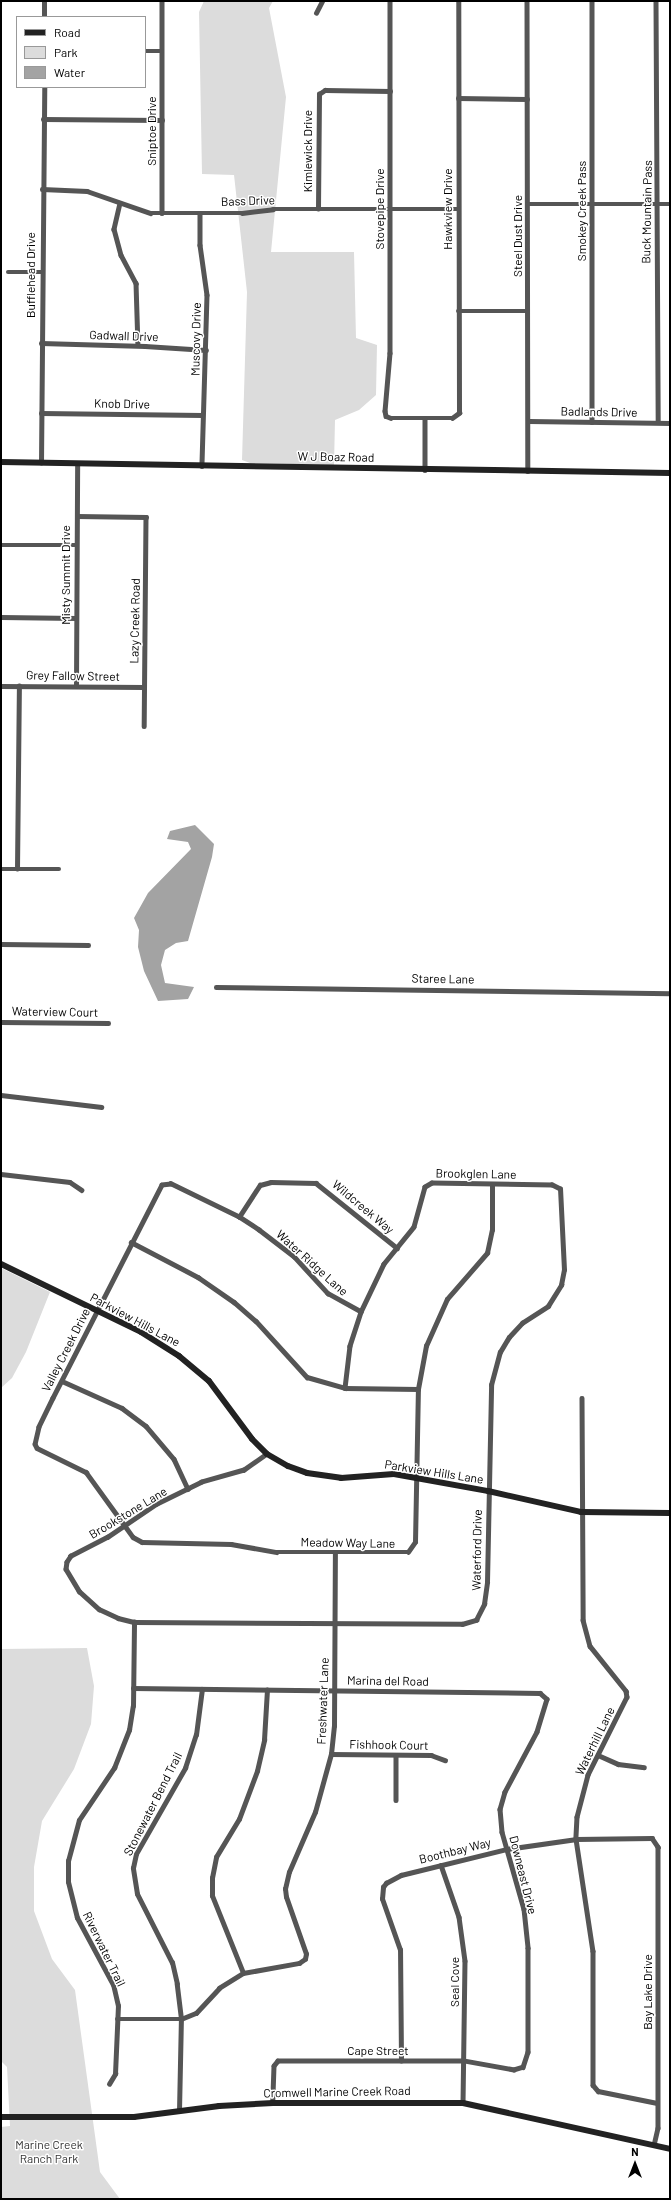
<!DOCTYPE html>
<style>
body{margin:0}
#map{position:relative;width:671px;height:2200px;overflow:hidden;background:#fff;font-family:Barlow,sans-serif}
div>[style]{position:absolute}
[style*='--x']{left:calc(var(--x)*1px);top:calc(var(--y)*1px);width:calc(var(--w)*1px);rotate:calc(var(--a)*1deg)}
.green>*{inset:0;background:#dcdcdc}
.water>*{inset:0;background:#a3a3a3}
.street>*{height:4.5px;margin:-2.25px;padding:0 2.25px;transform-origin:2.25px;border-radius:2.25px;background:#555}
.secondary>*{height:6px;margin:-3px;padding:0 3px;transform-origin:3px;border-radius:3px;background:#222}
span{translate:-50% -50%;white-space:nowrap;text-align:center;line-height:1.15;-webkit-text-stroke:3px #fff;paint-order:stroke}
.street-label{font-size:12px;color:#000}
.park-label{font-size:12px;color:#333}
.frame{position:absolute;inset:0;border:2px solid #000;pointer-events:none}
.legend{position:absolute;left:16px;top:16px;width:130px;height:72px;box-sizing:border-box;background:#fff;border:1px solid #999;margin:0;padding:5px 7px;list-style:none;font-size:12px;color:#000}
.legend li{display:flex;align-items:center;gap:8px;height:20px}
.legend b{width:20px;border:1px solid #999}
.north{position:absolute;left:615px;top:2144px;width:40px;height:40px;-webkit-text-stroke:3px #fff;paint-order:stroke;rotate:0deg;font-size:11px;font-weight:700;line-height:16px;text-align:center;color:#000}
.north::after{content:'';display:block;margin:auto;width:14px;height:18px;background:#000;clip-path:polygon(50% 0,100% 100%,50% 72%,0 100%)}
</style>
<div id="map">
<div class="green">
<i style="clip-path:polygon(204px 1px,273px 1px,269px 8px,286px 97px,271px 252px,354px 252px,356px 338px,377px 345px,376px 395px,359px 410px,335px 420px,334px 465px,250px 463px,242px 460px,247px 292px,234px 175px,202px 174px,199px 12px)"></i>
<i style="clip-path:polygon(1px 1268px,50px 1292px,26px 1352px,12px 1378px,1px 1388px)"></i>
<i style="clip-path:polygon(87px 1648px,94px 1686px,91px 1724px,74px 1769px,42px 1821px,34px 1867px,34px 1911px,52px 1959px,75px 1990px,100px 2172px,120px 2199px,1px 2199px,1px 2127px,10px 2126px,7px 2067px,1px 2061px,1px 1649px)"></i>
</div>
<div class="water">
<i style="clip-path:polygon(195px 825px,214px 844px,212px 857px,188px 941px,176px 943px,165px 950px,161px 965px,165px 983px,194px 987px,188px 999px,158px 1001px,144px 971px,138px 947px,139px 930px,134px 918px,148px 893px,191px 849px,188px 842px,167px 839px,170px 831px)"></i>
</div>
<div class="street">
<i style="--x:162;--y:1;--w:212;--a:90"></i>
<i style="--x:390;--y:1;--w:352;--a:90"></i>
<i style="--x:390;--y:353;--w:58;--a:94.9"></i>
<i style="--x:385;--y:411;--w:5;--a:79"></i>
<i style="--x:386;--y:416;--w:5;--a:22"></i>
<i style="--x:391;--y:418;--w:61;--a:0"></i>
<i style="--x:452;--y:418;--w:9;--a:-36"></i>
<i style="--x:459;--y:413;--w:412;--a:-90.1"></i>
<i style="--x:527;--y:1;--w:470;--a:89.9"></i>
<i style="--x:592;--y:1;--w:421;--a:90"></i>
<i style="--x:656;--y:1;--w:421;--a:89.7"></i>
<i style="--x:316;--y:13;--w:13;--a:-63"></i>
<i style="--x:44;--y:17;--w:16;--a:-90"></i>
<i style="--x:145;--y:51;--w:17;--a:0"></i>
<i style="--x:458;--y:98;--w:69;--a:0.8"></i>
<i style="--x:43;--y:119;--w:119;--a:0.5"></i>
<i style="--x:42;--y:189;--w:45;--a:2.5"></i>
<i style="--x:87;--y:191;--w:67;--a:19.2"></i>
<i style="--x:150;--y:213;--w:92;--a:0"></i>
<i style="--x:242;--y:213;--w:31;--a:-7"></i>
<i style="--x:273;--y:209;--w:185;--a:0"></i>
<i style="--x:120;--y:203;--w:27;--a:103"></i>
<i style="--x:114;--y:229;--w:27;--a:75"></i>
<i style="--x:121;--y:255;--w:32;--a:62"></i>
<i style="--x:136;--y:283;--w:62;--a:88.2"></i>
<i style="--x:528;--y:204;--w:142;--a:0"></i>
<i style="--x:318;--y:209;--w:115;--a:-89.5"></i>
<i style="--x:319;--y:94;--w:7;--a:-34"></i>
<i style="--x:325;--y:90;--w:65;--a:0.9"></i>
<i style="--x:200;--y:213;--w:32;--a:90"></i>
<i style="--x:200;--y:245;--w:50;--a:82"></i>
<i style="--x:207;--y:295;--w:171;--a:91.7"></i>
<i style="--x:8;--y:272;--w:33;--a:0"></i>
<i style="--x:458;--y:311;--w:70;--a:0"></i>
<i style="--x:41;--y:343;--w:104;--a:1.7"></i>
<i style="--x:145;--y:346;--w:61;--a:3.8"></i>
<i style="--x:41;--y:413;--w:161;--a:0.7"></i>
<i style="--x:425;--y:418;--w:52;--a:90"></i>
<i style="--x:529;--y:421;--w:141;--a:0.8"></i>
<i style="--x:41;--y:463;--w:376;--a:-89.5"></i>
<i style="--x:77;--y:516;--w:69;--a:0.8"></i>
<i style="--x:146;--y:517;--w:209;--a:90.5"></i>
<i style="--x:1;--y:545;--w:76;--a:0"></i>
<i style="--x:1;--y:617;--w:75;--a:0.8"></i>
<i style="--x:1;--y:686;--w:143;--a:0.4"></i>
<i style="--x:76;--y:686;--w:222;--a:-89.7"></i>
<i style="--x:1;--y:869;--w:58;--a:0"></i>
<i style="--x:17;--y:869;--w:183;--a:-89.4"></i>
<i style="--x:1;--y:944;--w:87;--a:0.7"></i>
<i style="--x:216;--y:987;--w:454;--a:0.8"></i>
<i style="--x:1;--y:1022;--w:107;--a:0.5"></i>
<i style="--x:1;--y:1095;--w:101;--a:6.8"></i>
<i style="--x:1;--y:1174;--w:69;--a:6.6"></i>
<i style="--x:70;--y:1182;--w:14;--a:34"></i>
<i style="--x:239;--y:1217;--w:38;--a:-57"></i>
<i style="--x:260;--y:1185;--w:11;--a:-15"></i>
<i style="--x:271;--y:1182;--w:45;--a:1.3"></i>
<i style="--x:316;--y:1183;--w:104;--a:38.7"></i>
<i style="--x:131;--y:1242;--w:76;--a:27.6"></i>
<i style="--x:198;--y:1277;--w:44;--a:34.8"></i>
<i style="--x:234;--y:1302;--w:29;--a:41"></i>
<i style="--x:256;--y:1321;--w:76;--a:47.7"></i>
<i style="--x:307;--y:1377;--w:40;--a:16"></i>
<i style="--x:345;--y:1388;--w:73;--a:0.8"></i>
<i style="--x:361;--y:1312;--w:38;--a:-151"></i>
<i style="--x:328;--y:1294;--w:50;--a:-132.6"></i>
<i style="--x:294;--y:1257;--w:44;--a:-142.4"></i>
<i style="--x:259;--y:1230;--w:24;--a:-147"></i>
<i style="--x:239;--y:1217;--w:76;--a:-154.1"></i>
<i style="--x:171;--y:1184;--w:9;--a:174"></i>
<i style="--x:162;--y:1185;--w:239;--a:117.1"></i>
<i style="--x:53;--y:1398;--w:32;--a:116"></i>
<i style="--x:39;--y:1427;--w:17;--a:103"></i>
<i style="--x:35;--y:1444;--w:4;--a:63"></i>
<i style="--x:37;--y:1448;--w:55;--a:26.1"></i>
<i style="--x:86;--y:1472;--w:80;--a:54.1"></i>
<i style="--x:133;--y:1537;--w:10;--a:29"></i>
<i style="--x:142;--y:1542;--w:89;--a:1.3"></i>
<i style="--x:231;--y:1544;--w:46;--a:10.1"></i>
<i style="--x:276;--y:1552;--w:132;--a:0"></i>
<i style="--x:408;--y:1552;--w:12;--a:-55"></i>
<i style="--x:415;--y:1542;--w:153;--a:-88.9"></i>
<i style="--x:418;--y:1389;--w:44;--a:-79.5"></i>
<i style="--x:426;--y:1346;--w:51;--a:-65.9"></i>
<i style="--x:447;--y:1299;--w:61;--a:-49"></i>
<i style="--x:487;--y:1253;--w:24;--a:-78"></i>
<i style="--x:492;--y:1230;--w:45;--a:-90"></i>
<i style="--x:62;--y:1381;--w:66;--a:24.2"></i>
<i style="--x:122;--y:1408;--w:30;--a:37"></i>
<i style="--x:146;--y:1426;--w:43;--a:49.7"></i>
<i style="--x:174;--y:1459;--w:33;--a:65"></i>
<i style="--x:582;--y:1398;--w:222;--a:89.7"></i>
<i style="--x:583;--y:1620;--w:27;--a:75"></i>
<i style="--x:590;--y:1646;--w:58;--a:51.3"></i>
<i style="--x:626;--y:1691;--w:6;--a:81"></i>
<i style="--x:627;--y:1697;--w:87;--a:116.6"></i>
<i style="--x:588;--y:1775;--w:43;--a:104.7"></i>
<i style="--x:577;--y:1817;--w:22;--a:93"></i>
<i style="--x:576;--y:1839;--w:113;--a:81.4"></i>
<i style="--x:593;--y:1951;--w:134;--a:90"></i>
<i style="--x:593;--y:2085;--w:8;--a:50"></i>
<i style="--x:598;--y:2091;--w:60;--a:11.5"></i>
<i style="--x:267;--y:1454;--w:28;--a:145"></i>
<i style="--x:244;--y:1470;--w:44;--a:164.1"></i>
<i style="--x:202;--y:1482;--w:50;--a:153.9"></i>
<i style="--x:157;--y:1504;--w:59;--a:146"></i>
<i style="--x:108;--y:1537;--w:42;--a:152.8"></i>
<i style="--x:71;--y:1556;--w:7;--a:124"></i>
<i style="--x:67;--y:1562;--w:7;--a:98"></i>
<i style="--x:66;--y:1569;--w:26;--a:59"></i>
<i style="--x:79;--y:1591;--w:27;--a:42"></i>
<i style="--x:99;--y:1609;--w:21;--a:25"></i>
<i style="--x:118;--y:1618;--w:16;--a:14"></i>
<i style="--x:134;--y:1622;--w:328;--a:0.3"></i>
<i style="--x:462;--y:1624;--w:15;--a:-16"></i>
<i style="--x:476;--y:1620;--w:18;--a:-63"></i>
<i style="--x:484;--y:1604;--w:22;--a:-82"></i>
<i style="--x:487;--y:1582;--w:197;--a:-88.8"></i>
<i style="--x:491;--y:1385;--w:34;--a:-75"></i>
<i style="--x:500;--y:1352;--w:17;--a:-59"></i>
<i style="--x:509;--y:1337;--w:19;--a:-47"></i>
<i style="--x:522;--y:1323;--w:31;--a:-33"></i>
<i style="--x:548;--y:1306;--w:25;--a:-58"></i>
<i style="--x:561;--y:1285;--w:15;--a:-79"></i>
<i style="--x:564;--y:1270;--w:81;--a:-92.8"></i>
<i style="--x:560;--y:1189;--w:9;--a:-153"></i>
<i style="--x:552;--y:1185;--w:120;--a:-179"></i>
<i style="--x:432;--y:1183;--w:8;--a:150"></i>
<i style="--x:425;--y:1187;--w:41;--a:105.4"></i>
<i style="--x:414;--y:1227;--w:48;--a:129"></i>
<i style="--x:384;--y:1264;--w:53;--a:115.6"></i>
<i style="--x:361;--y:1312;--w:36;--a:108"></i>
<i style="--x:350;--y:1346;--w:42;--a:96.8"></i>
<i style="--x:133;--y:1688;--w:407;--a:0.7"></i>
<i style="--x:540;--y:1693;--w:9;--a:41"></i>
<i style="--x:547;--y:1699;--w:34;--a:107"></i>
<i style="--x:537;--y:1732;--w:68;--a:118.1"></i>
<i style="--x:505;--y:1792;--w:18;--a:106"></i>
<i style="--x:500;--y:1809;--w:23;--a:85"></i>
<i style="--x:502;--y:1832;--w:80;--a:74.1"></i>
<i style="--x:524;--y:1909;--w:39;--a:84"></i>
<i style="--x:528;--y:1948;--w:104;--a:90"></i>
<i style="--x:528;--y:2052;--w:16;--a:108"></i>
<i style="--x:523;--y:2067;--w:9;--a:162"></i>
<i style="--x:514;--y:2070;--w:51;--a:-169.8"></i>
<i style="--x:464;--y:2061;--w:186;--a:180"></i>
<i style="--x:278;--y:2061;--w:6;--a:129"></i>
<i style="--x:274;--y:2066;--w:37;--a:92"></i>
<i style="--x:331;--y:1754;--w:100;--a:0.6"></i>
<i style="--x:431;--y:1755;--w:15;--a:20"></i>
<i style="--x:396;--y:1755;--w:45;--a:90"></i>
<i style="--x:598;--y:1755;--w:22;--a:24"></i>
<i style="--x:618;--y:1764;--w:26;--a:7"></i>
<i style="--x:441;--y:1865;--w:55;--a:70.9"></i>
<i style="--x:459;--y:1917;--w:44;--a:82.2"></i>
<i style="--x:465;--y:1961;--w:142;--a:90.8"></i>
<i style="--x:243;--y:1973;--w:83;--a:-111.9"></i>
<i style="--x:212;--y:1896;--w:18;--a:-90"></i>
<i style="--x:212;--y:1878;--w:21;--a:-79"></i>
<i style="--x:216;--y:1857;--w:44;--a:-58.8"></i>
<i style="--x:239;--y:1819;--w:51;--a:-69.4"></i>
<i style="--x:257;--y:1771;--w:32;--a:-77"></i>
<i style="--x:264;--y:1740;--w:50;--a:-86.6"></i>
<i style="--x:117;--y:2019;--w:64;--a:0"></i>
<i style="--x:181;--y:2019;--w:16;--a:-22"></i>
<i style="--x:196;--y:2013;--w:34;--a:-47"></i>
<i style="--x:219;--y:1988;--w:28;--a:-32"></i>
<i style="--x:243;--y:1973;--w:57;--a:-10.1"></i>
<i style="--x:299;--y:1963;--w:7;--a:-34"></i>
<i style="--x:305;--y:1959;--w:5;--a:-79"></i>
<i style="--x:306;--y:1954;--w:60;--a:-109.3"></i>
<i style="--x:286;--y:1897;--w:8;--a:-97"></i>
<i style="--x:285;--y:1889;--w:17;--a:-77"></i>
<i style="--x:289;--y:1872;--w:65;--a:-66.6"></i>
<i style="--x:315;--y:1812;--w:60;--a:-74.6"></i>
<i style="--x:331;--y:1754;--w:28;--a:-84"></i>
<i style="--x:334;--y:1726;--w:173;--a:-89.7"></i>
<i style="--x:401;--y:2061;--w:111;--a:-90.5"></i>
<i style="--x:400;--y:1950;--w:54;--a:-109.4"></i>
<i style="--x:382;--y:1899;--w:12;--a:-85"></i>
<i style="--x:383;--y:1887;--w:5;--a:-53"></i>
<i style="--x:386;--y:1883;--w:17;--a:-28"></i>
<i style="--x:401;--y:1875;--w:109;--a:-13.8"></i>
<i style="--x:507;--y:1849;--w:70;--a:-8.2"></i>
<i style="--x:576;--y:1839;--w:76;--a:-0.8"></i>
<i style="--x:652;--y:1838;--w:11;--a:56"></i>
<i style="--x:658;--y:1847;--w:281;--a:90"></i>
<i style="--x:658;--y:2128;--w:17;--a:103"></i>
<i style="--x:109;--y:2084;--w:12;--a:-59"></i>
<i style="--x:115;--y:2074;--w:68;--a:-87.5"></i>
<i style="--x:118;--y:2006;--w:22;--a:-103"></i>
<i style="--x:113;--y:1985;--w:76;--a:-118.2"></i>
<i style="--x:77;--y:1918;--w:37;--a:-104"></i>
<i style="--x:68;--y:1882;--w:21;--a:-90"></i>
<i style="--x:68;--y:1861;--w:42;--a:-75"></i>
<i style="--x:79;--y:1820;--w:63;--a:-56.1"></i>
<i style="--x:114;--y:1768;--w:41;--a:-68.5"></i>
<i style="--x:129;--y:1730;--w:24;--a:-81"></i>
<i style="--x:133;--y:1706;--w:84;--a:-89.3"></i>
<i style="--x:179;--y:2111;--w:92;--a:-88.8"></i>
<i style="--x:181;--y:2019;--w:35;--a:-97"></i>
<i style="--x:177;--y:1984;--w:22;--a:-103"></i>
<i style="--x:172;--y:1963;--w:77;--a:-116.9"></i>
<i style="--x:137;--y:1894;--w:26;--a:-99"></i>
<i style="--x:133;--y:1868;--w:14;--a:-78"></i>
<i style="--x:136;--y:1854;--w:99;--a:-60.3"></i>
<i style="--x:185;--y:1768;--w:35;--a:-72"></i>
<i style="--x:196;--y:1735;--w:46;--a:-82.6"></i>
</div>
<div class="secondary">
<i style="--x:1;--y:462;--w:669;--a:0.94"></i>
<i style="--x:1;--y:1264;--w:156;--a:25.9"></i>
<i style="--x:141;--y:1332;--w:45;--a:32.3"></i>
<i style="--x:179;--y:1356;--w:39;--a:40"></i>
<i style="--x:209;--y:1381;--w:72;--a:53.4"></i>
<i style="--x:252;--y:1439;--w:21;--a:45"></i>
<i style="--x:267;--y:1454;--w:24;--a:30"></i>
<i style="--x:288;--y:1466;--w:20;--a:20"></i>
<i style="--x:307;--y:1473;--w:34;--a:8"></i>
<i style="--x:341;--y:1478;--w:53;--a:-4.3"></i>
<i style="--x:394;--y:1474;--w:96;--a:10.3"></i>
<i style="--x:488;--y:1491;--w:95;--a:12.7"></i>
<i style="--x:581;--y:1512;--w:89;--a:0.6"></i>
<i style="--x:1;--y:2117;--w:133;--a:0"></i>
<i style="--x:134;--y:2117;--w:86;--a:-7.4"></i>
<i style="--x:219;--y:2106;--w:54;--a:-3.2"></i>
<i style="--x:273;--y:2103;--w:190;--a:0"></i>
<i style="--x:463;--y:2103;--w:212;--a:12.5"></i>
</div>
<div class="street-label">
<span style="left:152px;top:131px;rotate:-90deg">Sniptoe Drive</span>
<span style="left:308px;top:151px;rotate:-90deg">Kimlewick Drive</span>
<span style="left:248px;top:201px;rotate:-2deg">Bass Drive</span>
<span style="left:380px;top:209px;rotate:-90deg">Stovepipe Drive</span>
<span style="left:448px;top:209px;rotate:-90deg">Hawkview Drive</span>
<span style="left:582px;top:211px;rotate:-90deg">Smokey Creek Pass</span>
<span style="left:647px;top:212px;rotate:-89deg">Buck Mountain Pass</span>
<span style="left:518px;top:236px;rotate:-90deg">Steel Dust Drive</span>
<span style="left:31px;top:275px;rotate:-90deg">Bufflehead Drive</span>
<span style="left:124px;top:336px;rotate:2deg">Gadwall Drive</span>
<span style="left:196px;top:339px;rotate:-89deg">Muscovy Drive</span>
<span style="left:122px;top:404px;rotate:1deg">Knob Drive</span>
<span style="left:599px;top:412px;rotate:1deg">Badlands Drive</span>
<span style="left:336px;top:457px;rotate:1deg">W J Boaz Road</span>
<span style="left:66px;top:575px;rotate:-90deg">Misty Summit Drive</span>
<span style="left:135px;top:621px;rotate:-89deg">Lazy Creek Road</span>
<span style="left:73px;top:676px;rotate:1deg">Grey Fallow Street</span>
<span style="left:443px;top:979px;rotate:1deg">Staree Lane</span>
<span style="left:55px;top:1012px;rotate:1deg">Waterview Court</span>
<span style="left:476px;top:1174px;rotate:1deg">Brookglen Lane</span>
<span style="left:363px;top:1207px;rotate:40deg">Wildcreek Way</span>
<span style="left:312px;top:1263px;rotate:42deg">Water Ridge Lane</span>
<span style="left:135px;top:1320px;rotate:28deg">Parkview Hills Lane</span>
<span style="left:66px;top:1350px;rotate:-63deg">Valley Creek Drive</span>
<span style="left:434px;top:1472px;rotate:9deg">Parkview Hills Lane</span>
<span style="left:128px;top:1513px;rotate:-31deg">Brookstone Lane</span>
<span style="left:348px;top:1543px;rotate:1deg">Meadow Way Lane</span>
<span style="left:477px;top:1550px;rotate:-89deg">Waterford Drive</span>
<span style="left:388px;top:1681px;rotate:1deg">Marina del Road</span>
<span style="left:323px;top:1701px;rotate:-88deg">Freshwater Lane</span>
<span style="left:595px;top:1741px;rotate:-64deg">Waterhill Lane</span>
<span style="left:389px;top:1745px;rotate:1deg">Fishhook Court</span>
<span style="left:153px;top:1804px;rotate:-63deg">Stonewater Bend Trail</span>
<span style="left:455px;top:1851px;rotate:-14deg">Boothbay Way</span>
<span style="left:523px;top:1875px;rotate:76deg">Downeast Drive</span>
<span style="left:104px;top:1949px;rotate:64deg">Riverwater Trail</span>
<span style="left:455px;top:1982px;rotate:-90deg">Seal Cove</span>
<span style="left:648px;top:1992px;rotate:-90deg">Bay Lake Drive</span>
<span style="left:378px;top:2051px">Cape Street</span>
<span style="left:337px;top:2092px;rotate:-1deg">Cromwell Marine Creek Road</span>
</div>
<div class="park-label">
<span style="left:49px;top:2152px">Marine Creek<br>Ranch Park</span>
</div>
<div class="frame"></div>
<ul class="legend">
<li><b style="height:5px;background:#222"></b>Road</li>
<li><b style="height:11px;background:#dcdcdc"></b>Park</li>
<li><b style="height:11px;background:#a3a3a3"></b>Water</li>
</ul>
<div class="north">N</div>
</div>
